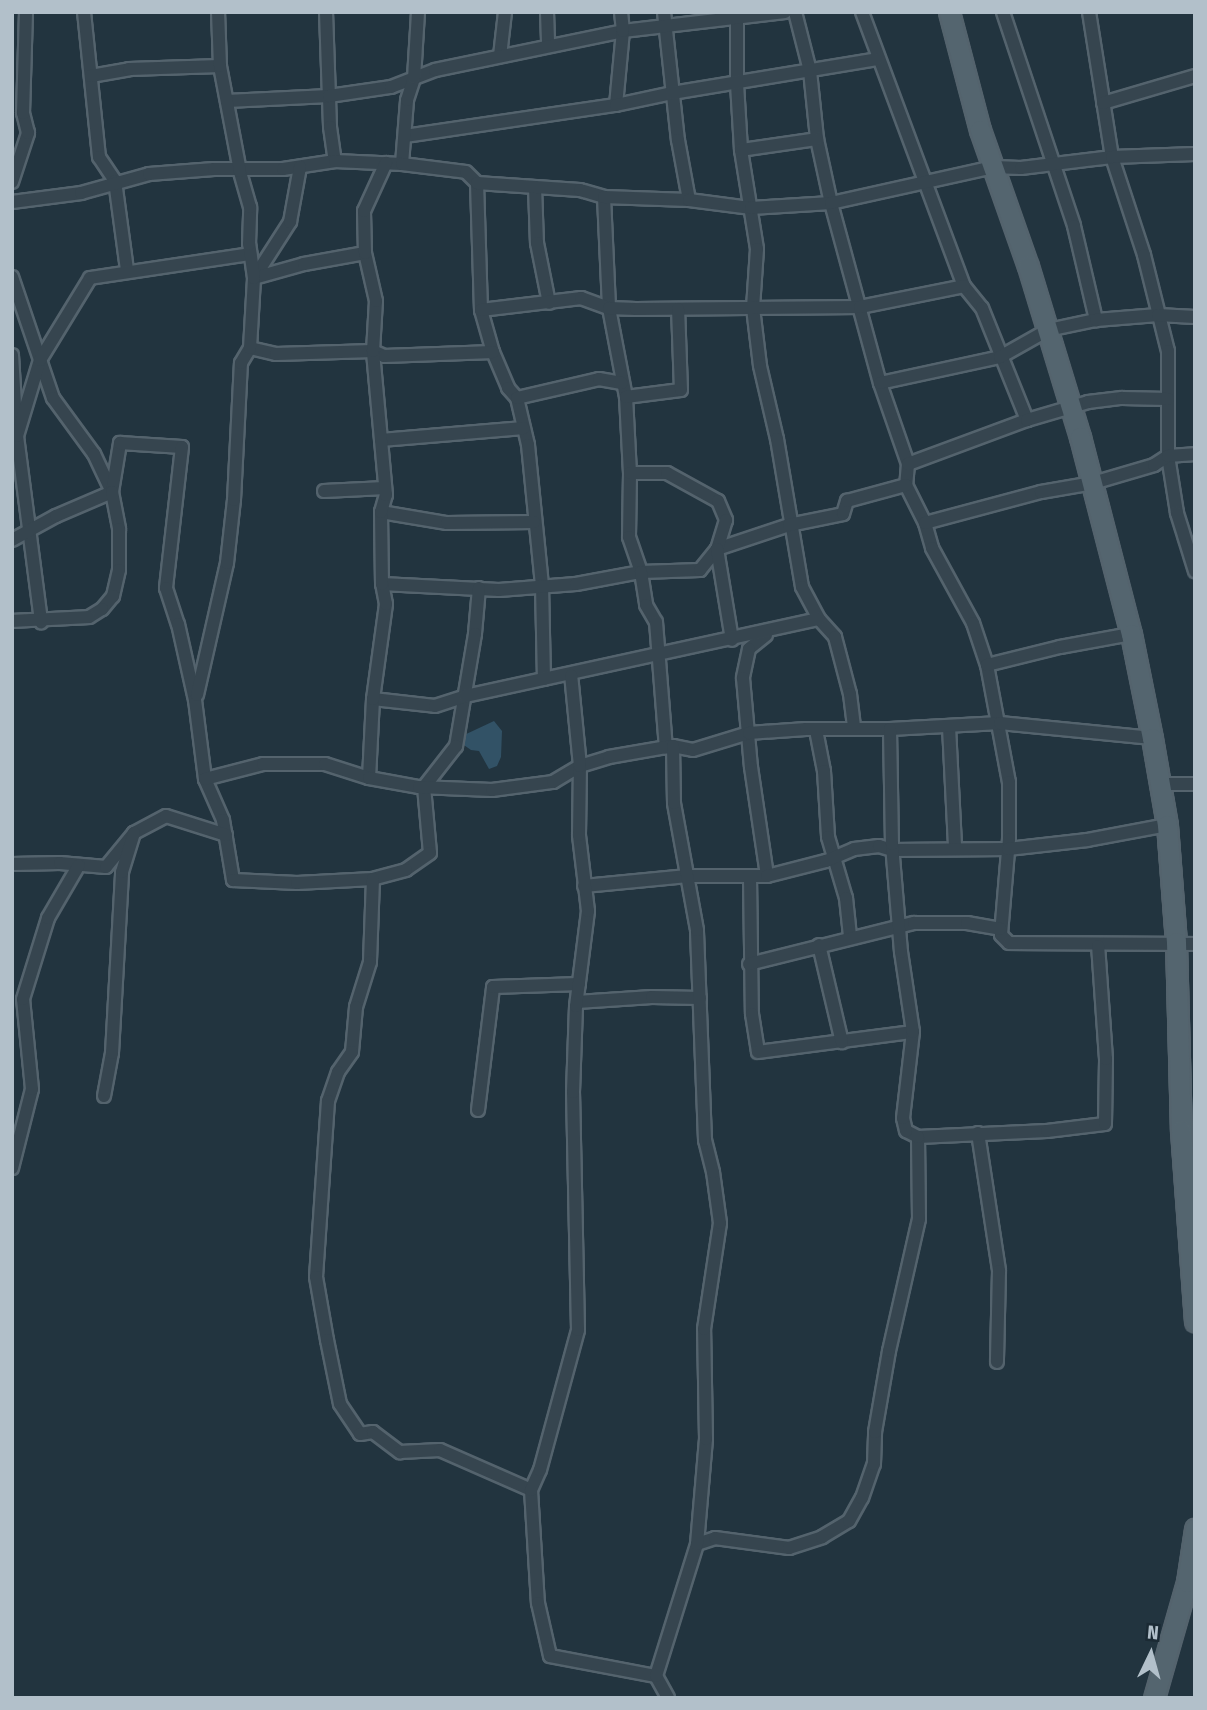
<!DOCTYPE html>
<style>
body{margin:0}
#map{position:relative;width:1207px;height:1710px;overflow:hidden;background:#22343f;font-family:"Fira Sans Condensed",sans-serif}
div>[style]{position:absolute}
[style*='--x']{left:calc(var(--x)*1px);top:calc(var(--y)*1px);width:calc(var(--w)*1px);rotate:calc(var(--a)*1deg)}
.water>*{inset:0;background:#325266}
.roads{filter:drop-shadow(2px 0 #54636d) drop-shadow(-2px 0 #54636d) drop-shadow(0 2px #54636d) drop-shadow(0 -2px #54636d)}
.minor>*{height:12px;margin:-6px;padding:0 6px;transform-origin:6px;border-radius:6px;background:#36454f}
.primary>*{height:19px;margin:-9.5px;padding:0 9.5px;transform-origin:9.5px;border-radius:9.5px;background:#54656f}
span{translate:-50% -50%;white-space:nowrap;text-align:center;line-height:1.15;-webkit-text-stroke:7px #1b2a34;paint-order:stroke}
.frame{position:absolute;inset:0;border:14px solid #b2c0ca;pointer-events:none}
.north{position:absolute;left:1116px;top:1619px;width:70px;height:70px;-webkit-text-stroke:5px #1b2a34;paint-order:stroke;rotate:5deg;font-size:19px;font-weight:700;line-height:28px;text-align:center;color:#b2c0ca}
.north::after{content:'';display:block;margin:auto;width:24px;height:32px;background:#b2c0ca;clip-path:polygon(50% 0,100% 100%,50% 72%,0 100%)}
</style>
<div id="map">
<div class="water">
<i style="clip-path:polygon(494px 721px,502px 731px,501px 757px,497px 766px,489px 769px,479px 751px,471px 750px,461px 743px,462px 736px)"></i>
</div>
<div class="roads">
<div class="minor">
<i style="--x:84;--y:12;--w:146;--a:84.1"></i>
<i style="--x:99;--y:157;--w:29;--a:56"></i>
<i style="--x:115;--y:181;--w:90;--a:82.3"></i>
<i style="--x:326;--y:12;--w:115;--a:88"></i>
<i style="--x:330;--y:127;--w:34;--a:82"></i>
<i style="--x:547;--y:12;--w:34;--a:88"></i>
<i style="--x:664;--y:12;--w:129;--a:83.8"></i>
<i style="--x:678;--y:140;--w:61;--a:79.6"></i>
<i style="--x:795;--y:12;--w:61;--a:75.7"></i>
<i style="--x:810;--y:71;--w:68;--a:84.1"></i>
<i style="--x:817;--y:139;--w:66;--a:77.7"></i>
<i style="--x:831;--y:203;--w:187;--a:74.8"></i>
<i style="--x:880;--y:383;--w:86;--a:70.9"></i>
<i style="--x:908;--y:464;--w:21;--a:95"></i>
<i style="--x:906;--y:485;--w:42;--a:63.4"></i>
<i style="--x:925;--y:523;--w:26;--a:74"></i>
<i style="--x:932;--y:548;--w:85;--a:61.3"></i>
<i style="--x:973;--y:623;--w:44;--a:71.6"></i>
<i style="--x:987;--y:665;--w:119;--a:79.4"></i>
<i style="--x:1009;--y:782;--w:57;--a:90"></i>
<i style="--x:1009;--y:839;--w:96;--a:94.8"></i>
<i style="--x:1001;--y:935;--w:11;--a:45"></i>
<i style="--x:1009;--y:943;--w:186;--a:0.3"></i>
<i style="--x:862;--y:12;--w:292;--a:69.6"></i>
<i style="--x:964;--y:286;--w:28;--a:51"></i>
<i style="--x:982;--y:308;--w:121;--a:68.1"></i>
<i style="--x:1003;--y:12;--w:225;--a:71.6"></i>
<i style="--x:1074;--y:226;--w:97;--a:76.8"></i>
<i style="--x:1089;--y:12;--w:147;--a:81"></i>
<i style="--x:1112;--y:157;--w:103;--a:71.9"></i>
<i style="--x:1144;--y:255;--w:99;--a:76"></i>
<i style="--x:1168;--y:351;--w:105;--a:90"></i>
<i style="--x:1168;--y:456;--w:58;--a:81"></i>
<i style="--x:1177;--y:513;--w:61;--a:72.8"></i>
<i style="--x:737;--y:17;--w:67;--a:90"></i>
<i style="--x:737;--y:84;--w:66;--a:86.5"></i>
<i style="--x:741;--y:150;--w:100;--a:80.8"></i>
<i style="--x:757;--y:249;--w:59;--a:93.9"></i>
<i style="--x:753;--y:308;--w:58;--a:83.1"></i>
<i style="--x:760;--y:366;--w:75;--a:76.9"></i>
<i style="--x:777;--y:439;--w:150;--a:80.4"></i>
<i style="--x:802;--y:587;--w:36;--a:62"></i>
<i style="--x:819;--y:619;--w:24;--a:48"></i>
<i style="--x:835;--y:637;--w:59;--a:75.3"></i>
<i style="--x:850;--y:694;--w:35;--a:83"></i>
<i style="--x:500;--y:56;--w:44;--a:-83.5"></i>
<i style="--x:91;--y:76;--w:39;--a:-10"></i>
<i style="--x:129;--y:69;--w:91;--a:-1.9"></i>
<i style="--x:227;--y:101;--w:102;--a:-2.8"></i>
<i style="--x:329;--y:96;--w:63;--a:-8.3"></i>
<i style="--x:391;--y:87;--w:47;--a:-21.1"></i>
<i style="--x:435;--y:70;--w:192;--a:-11.7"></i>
<i style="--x:623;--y:31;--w:163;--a:-6.7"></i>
<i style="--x:1103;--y:103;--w:96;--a:-16.4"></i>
<i style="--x:616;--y:105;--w:74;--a:-84.6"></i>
<i style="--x:623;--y:31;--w:19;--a:-96"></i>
<i style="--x:405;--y:136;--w:213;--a:-8.4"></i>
<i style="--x:616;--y:105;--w:57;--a:-12.1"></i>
<i style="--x:672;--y:93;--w:208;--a:-9.4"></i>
<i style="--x:741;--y:150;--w:77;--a:-8.2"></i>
<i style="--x:402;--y:164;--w:64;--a:-85.5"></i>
<i style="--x:407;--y:100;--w:23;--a:-72"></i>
<i style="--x:414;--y:78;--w:66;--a:-86.5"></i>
<i style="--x:12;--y:182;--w:52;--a:-71.9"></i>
<i style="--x:28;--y:133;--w:21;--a:-104"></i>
<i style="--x:23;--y:113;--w:101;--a:-88.3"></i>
<i style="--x:477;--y:183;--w:127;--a:88.2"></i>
<i style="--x:481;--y:310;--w:44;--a:74.1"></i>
<i style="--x:493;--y:352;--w:39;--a:67"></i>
<i style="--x:508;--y:388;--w:13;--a:48"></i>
<i style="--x:517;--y:398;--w:48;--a:76.8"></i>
<i style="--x:528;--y:445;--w:141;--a:84.3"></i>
<i style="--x:542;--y:585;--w:94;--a:88.8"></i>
<i style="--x:535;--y:187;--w:56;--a:88"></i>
<i style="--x:537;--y:243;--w:61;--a:78.7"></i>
<i style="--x:604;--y:197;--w:111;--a:87.4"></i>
<i style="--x:609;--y:308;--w:91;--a:79.2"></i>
<i style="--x:626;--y:397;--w:76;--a:87"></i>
<i style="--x:630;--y:473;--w:64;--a:90.9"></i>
<i style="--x:629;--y:537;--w:37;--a:71"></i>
<i style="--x:641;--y:572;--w:59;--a:-1.9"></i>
<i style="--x:700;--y:570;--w:27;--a:-51"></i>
<i style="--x:717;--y:549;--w:76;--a:-18.4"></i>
<i style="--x:789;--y:525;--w:55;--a:-11.5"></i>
<i style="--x:843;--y:514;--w:14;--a:-73"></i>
<i style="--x:847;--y:501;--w:61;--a:-15.2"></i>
<i style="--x:12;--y:202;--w:70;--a:-7.4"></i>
<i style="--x:81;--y:193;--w:71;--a:-15.6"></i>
<i style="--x:149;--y:174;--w:65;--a:-4.4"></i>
<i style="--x:214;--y:169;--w:69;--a:0"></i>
<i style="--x:283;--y:169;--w:53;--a:-8.7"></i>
<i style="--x:335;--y:161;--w:67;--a:2.6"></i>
<i style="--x:402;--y:164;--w:64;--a:7.1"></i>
<i style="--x:466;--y:172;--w:16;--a:45"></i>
<i style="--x:477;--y:183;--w:103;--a:3.9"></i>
<i style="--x:580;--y:190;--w:25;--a:16"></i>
<i style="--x:604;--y:197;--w:85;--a:2"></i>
<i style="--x:689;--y:200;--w:63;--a:7.4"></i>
<i style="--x:751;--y:208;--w:80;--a:-3.6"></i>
<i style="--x:831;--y:203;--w:166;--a:-12.5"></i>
<i style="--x:993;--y:167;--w:28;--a:2"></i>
<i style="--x:1021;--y:168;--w:92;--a:-6.9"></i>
<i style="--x:1112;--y:157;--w:83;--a:-2.1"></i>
<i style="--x:12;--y:277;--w:128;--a:71.3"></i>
<i style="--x:53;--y:398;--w:69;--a:53.8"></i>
<i style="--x:94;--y:454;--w:42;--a:64.7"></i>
<i style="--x:112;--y:492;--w:50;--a:-80.7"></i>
<i style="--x:120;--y:443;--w:62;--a:3.7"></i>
<i style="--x:182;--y:447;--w:142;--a:96.5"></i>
<i style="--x:166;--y:588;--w:38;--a:72"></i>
<i style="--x:178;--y:624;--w:78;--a:77.4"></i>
<i style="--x:195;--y:700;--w:80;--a:82.8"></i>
<i style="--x:205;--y:779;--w:45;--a:66.3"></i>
<i style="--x:223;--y:820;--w:61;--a:80.5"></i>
<i style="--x:233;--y:880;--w:64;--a:2.7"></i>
<i style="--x:297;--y:883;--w:76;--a:-3"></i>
<i style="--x:254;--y:278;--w:67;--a:-57.3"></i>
<i style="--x:290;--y:222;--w:56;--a:-79.7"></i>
<i style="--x:254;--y:278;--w:52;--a:-15.6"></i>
<i style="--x:304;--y:264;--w:62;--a:-10.2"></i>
<i style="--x:481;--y:310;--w:101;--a:-6.8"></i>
<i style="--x:581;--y:298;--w:30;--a:20"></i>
<i style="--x:609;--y:308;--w:27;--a:2"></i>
<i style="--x:636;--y:309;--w:224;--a:-0.5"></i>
<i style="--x:860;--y:307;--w:106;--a:-11.4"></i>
<i style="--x:250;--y:348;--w:27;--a:13"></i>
<i style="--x:276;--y:354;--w:97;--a:-1.8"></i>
<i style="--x:373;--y:351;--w:12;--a:24"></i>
<i style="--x:384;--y:356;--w:109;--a:-2.1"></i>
<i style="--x:12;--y:355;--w:81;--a:86.5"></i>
<i style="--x:17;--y:436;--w:188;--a:82.6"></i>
<i style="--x:880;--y:383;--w:123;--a:-12.2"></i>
<i style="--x:1000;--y:357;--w:55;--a:-29.4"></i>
<i style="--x:1048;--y:330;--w:49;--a:-11.8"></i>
<i style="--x:1096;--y:320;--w:62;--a:-4.6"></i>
<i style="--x:1158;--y:315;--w:37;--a:3"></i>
<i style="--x:626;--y:397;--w:55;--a:-7.3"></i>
<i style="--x:681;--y:390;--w:81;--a:-92.1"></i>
<i style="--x:517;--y:398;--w:84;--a:-13"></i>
<i style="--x:599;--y:379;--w:23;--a:10"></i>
<i style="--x:12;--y:436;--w:5;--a:0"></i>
<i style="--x:17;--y:436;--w:79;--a:-73.2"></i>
<i style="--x:40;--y:360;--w:96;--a:-58.6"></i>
<i style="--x:90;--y:278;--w:162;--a:-8.5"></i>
<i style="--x:381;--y:440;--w:143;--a:-4.8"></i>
<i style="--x:908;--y:464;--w:127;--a:-20.3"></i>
<i style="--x:1027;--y:420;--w:64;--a:-16.4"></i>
<i style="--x:1088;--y:402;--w:34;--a:-7"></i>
<i style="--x:1122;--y:398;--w:46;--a:1.2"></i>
<i style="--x:630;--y:473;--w:37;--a:0"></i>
<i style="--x:667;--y:473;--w:58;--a:28.8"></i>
<i style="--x:718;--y:501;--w:21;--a:67"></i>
<i style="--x:726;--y:520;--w:30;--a:107"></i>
<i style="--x:717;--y:549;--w:92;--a:80.6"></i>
<i style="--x:324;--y:491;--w:61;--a:-2.8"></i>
<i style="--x:381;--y:512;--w:67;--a:9.5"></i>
<i style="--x:447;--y:523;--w:87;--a:-0.7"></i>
<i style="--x:925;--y:523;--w:120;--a:-15"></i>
<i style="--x:1041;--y:492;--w:53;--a:-9.8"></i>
<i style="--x:1093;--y:483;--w:64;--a:-16.4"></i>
<i style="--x:1154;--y:465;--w:17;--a:-33"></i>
<i style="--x:1168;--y:456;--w:27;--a:-4"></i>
<i style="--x:12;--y:540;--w:50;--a:-28.6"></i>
<i style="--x:56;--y:516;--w:61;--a:-23.2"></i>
<i style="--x:112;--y:492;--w:38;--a:79"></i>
<i style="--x:119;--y:529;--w:41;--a:90"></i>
<i style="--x:119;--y:570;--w:27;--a:103"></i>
<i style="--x:113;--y:596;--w:17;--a:130"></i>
<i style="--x:102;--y:609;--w:15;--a:148"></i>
<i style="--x:89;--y:617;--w:77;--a:177"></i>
<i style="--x:382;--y:584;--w:117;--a:2.9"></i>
<i style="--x:499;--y:590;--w:77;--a:-4.5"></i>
<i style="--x:576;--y:584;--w:66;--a:-10.5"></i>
<i style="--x:641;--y:572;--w:33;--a:81"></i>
<i style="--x:646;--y:605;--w:20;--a:60"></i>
<i style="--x:656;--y:622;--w:126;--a:85.5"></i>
<i style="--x:479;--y:588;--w:46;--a:95"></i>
<i style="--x:475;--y:634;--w:114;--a:99.6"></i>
<i style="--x:456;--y:746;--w:52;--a:128"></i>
<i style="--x:424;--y:787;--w:66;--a:84.8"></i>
<i style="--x:430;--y:853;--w:29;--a:145"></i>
<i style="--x:406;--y:870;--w:34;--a:165"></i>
<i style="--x:373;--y:879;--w:83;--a:92.1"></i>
<i style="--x:370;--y:962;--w:47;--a:107.3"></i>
<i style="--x:356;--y:1007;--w:45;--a:95.1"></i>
<i style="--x:352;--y:1052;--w:24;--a:125"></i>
<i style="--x:338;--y:1072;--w:31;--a:109"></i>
<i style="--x:328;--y:1101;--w:176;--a:93.9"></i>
<i style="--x:316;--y:1277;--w:64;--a:80.1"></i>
<i style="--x:327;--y:1340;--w:65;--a:78.5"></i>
<i style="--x:340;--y:1404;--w:36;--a:56"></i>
<i style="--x:360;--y:1434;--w:13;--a:-9"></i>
<i style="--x:373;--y:1432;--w:34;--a:37"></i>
<i style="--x:400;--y:1452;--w:40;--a:-2.9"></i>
<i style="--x:440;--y:1450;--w:99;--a:23.7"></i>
<i style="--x:531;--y:1490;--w:113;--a:86.5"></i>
<i style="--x:538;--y:1603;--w:54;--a:77.2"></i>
<i style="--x:550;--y:1656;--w:108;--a:10.7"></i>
<i style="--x:656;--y:1676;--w:25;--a:61"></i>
<i style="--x:766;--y:635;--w:22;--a:141"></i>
<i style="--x:749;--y:649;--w:30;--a:102"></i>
<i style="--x:743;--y:678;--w:89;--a:84.9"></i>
<i style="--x:751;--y:767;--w:110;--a:81.6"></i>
<i style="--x:987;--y:665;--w:75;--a:-13.9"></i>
<i style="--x:1060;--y:647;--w:72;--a:-10.4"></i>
<i style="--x:197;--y:695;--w:135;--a:-77.2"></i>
<i style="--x:227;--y:563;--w:63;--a:-83.7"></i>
<i style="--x:234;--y:500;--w:137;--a:-87.1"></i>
<i style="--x:241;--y:363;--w:17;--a:-59"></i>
<i style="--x:250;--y:348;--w:70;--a:-86.7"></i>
<i style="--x:254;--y:278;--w:34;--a:-98"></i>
<i style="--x:249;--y:244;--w:37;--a:-88"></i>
<i style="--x:250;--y:207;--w:37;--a:-106"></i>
<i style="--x:240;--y:171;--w:107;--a:-100.8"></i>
<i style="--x:220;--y:66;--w:54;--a:-92.1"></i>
<i style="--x:373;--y:699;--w:62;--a:6.4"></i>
<i style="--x:435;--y:706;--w:32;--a:-18"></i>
<i style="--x:465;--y:696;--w:362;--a:-12.3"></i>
<i style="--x:949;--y:727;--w:120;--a:87.1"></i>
<i style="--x:816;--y:730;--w:42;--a:79"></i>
<i style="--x:824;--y:771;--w:66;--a:86.5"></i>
<i style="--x:828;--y:837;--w:64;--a:73.6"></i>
<i style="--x:846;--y:898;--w:39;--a:84"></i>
<i style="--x:369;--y:778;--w:79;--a:-87.1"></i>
<i style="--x:373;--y:699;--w:96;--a:-82.2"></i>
<i style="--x:386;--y:604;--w:20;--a:-101"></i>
<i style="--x:382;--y:584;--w:72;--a:-90.8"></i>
<i style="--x:381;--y:512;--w:18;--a:-74"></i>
<i style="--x:386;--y:495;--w:145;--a:-95.2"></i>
<i style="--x:373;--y:351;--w:50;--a:-86.6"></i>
<i style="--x:376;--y:301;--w:49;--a:-102.9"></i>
<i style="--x:365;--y:253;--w:42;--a:-91.4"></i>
<i style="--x:364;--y:211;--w:53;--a:-65.4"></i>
<i style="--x:205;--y:779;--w:60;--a:-14.5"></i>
<i style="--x:263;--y:764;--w:62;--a:0"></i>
<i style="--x:325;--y:764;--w:46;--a:17.7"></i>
<i style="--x:369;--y:778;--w:51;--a:10.2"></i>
<i style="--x:419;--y:787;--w:73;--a:2.4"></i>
<i style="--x:492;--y:790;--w:62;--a:-7.5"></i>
<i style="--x:553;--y:782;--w:31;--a:-31"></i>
<i style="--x:580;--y:766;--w:30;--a:-17"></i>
<i style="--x:609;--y:757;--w:65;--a:-9.8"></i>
<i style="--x:673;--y:746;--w:20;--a:11"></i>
<i style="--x:693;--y:750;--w:59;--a:-16.9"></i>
<i style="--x:749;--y:733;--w:57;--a:-4"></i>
<i style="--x:806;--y:729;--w:84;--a:0"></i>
<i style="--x:890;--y:729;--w:110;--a:-3.1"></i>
<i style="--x:1000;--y:723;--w:153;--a:5.6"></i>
<i style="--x:1160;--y:784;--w:35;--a:0"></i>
<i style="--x:12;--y:864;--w:48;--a:-1.2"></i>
<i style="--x:60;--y:863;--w:46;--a:5"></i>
<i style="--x:106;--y:867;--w:44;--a:-50.5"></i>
<i style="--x:134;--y:833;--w:36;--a:-28"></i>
<i style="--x:166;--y:816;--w:63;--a:17.6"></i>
<i style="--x:750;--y:877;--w:137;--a:89.2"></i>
<i style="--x:752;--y:1014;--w:38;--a:81"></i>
<i style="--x:758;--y:1052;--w:156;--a:-7.4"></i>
<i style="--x:584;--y:886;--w:104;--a:-5.5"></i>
<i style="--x:688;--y:876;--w:79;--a:0"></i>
<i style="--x:767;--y:876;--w:61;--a:-14.3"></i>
<i style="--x:826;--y:861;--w:30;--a:-23"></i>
<i style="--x:854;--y:849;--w:25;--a:-7"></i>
<i style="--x:879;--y:846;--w:14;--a:17"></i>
<i style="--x:892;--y:850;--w:116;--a:-0.5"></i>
<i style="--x:1008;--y:849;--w:80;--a:-6.5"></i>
<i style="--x:1087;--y:840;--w:81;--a:-10.6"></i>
<i style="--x:819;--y:945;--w:100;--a:76.7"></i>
<i style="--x:749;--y:964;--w:170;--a:-14"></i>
<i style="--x:914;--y:923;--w:53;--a:0"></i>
<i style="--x:967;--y:923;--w:34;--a:10"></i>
<i style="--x:577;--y:1002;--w:75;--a:-3.8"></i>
<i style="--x:652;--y:997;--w:48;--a:1.2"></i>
<i style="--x:104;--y:1096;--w:44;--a:-79.5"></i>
<i style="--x:112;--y:1053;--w:181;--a:-86.8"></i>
<i style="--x:122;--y:872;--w:41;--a:-72.9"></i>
<i style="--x:478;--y:1110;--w:124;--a:-83"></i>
<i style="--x:493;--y:987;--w:86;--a:-2"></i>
<i style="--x:978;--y:1133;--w:140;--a:81.3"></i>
<i style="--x:999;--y:1271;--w:91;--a:91.3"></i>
<i style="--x:918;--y:1137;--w:129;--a:-2.7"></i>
<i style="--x:1047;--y:1131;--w:58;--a:-6.9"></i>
<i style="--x:1105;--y:1124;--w:65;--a:-89.1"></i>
<i style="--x:1106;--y:1059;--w:113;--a:-94"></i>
<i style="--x:12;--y:1168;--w:81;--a:-75.8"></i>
<i style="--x:32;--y:1089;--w:90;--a:-95.7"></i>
<i style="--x:23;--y:999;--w:85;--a:-72.8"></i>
<i style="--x:48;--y:918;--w:61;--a:-59.7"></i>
<i style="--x:531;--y:1490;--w:22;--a:-66"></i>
<i style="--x:540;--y:1470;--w:145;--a:-74.8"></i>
<i style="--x:578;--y:1330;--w:238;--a:-91.2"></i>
<i style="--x:573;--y:1092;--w:86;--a:-88"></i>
<i style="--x:576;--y:1006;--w:96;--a:-82.8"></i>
<i style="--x:588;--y:911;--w:77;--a:-96.8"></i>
<i style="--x:579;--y:835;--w:69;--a:-89.2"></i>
<i style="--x:580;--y:766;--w:91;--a:-95.6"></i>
<i style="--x:697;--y:1544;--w:19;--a:-18"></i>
<i style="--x:715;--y:1538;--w:75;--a:7.7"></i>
<i style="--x:789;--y:1548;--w:35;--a:-18"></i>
<i style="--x:822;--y:1537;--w:31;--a:-31"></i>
<i style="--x:849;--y:1521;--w:26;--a:-61"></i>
<i style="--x:862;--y:1498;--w:36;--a:-71"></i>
<i style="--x:874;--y:1464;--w:32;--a:-88"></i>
<i style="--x:875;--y:1432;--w:82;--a:-80.2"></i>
<i style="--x:889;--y:1351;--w:135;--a:-77.2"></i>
<i style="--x:919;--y:1219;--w:82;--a:-90.7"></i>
<i style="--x:918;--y:1137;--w:13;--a:-153"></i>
<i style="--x:906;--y:1131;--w:13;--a:-103"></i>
<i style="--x:903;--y:1118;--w:87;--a:-83.4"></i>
<i style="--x:913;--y:1032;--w:81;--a:-98.5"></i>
<i style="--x:901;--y:952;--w:108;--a:-94.8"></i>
<i style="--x:892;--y:844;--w:115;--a:-91"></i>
<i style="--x:656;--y:1676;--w:138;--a:-72.7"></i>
<i style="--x:697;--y:1544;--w:105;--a:-85.1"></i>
<i style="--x:706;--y:1439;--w:110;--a:-91"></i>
<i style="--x:704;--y:1329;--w:107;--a:-81.4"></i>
<i style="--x:720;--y:1223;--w:51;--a:-97.8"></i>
<i style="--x:713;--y:1172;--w:33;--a:-104"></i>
<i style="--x:705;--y:1140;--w:210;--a:-92.2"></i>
<i style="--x:697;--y:930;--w:129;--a:-100.3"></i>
<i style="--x:674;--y:803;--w:57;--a:-91"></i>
</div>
<div class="primary">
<i style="--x:949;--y:12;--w:122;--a:75.3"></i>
<i style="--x:980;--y:130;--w:144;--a:70.6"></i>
<i style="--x:1028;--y:266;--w:179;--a:73.1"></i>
<i style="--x:1080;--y:437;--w:203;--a:75.5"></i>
<i style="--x:1131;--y:634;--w:106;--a:78.6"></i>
<i style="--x:1152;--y:738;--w:88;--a:80.2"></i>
<i style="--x:1167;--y:825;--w:117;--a:85.6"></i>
<i style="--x:1176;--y:942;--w:189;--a:88.5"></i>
<i style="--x:1181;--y:1131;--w:191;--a:85.8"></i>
<i style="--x:1154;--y:1698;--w:121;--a:-74.1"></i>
<i style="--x:1187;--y:1582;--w:54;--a:-81.4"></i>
</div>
</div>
<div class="frame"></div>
<div class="north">N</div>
</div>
